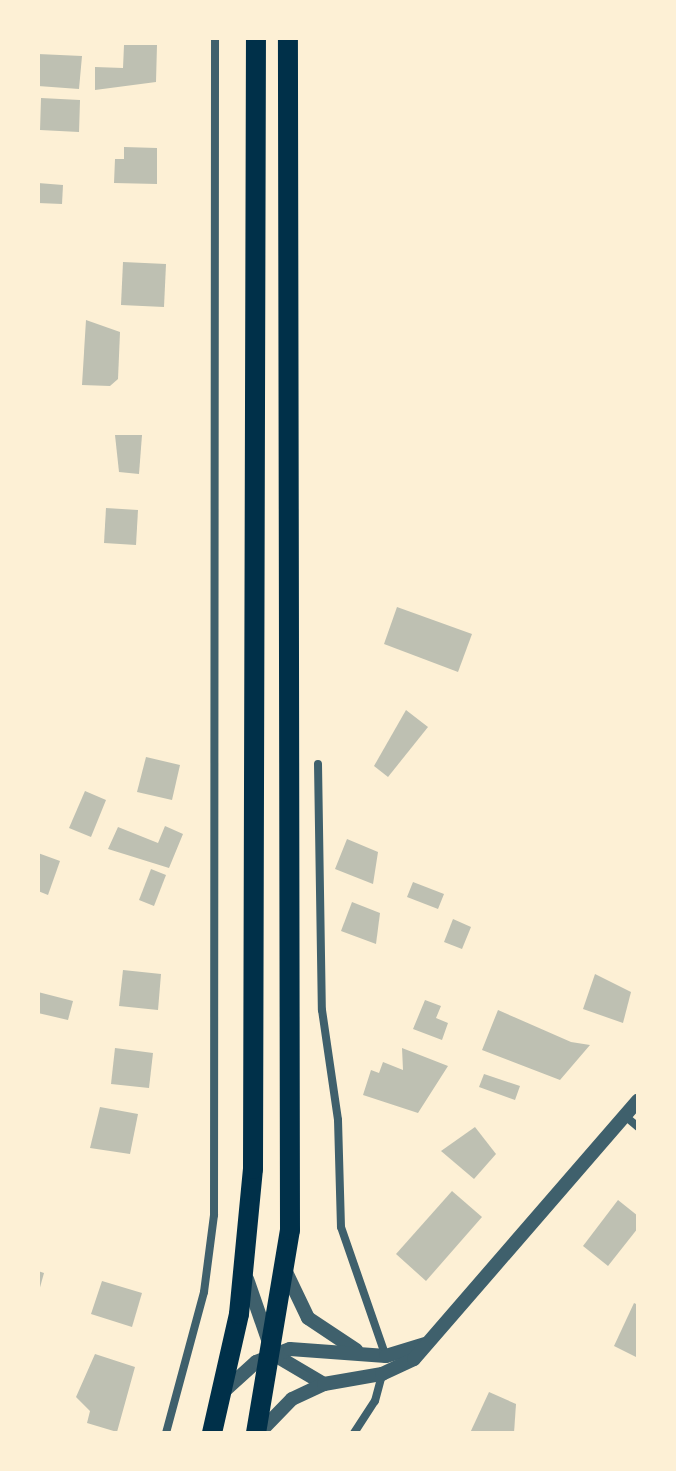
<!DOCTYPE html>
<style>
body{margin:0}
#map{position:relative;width:676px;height:1471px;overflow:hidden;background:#fdf0d5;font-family:Barlow,sans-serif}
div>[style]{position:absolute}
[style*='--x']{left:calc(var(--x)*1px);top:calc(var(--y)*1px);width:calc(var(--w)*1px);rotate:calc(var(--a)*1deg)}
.building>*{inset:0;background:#bec0b2}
.minor>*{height:8px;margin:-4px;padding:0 4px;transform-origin:4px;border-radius:4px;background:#3f606c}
.tertiary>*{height:14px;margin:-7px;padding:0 7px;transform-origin:7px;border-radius:7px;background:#3f606c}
.primary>*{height:20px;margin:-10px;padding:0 10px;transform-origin:10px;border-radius:10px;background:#003049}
span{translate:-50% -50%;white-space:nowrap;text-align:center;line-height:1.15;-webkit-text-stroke:7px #fdf0d5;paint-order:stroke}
.frame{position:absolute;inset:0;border:40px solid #fdf0d5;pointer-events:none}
</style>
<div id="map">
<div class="building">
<i style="clip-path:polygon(124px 45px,157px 45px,156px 82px,95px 90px,95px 67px,123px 68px)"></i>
<i style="clip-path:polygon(38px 54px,82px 56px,79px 89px,38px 86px)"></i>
<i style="clip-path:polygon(41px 98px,80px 100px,79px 132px,40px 130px)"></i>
<i style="clip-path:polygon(124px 147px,157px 148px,157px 184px,114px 183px,115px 159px,124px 159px)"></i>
<i style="clip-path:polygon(38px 183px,63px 185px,62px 204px,38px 203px)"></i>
<i style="clip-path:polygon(123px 262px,166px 264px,164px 307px,121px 305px)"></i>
<i style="clip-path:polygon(86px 320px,120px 332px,118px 379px,110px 386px,82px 385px)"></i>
<i style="clip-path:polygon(115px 435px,142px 435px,139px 474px,119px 472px)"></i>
<i style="clip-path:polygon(106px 508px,138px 510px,136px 545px,104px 543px)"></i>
<i style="clip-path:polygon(397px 607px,472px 634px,458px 672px,384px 644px)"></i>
<i style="clip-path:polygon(406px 710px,428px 727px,388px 777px,374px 766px)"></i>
<i style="clip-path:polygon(146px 757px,180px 765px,172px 800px,137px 792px)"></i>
<i style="clip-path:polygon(85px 791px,106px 800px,91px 837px,69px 828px)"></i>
<i style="clip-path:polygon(165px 826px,183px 834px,169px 868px,108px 849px,118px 827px,158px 843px)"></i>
<i style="clip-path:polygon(347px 839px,378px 852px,373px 884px,335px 869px)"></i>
<i style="clip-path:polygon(38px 853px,60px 861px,48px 895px,38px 891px)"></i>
<i style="clip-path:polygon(151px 869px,166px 875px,154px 906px,139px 900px)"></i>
<i style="clip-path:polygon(413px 882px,444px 894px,438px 909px,407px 897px)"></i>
<i style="clip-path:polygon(352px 902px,380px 913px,376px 944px,341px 931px)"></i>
<i style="clip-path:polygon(453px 919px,471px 927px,462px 949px,444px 942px)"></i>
<i style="clip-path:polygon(123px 970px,161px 974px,158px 1010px,119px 1006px)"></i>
<i style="clip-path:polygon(595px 974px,631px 992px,623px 1023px,583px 1009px)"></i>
<i style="clip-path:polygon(38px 992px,73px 1001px,68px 1020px,38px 1013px)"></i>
<i style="clip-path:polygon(425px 1000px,441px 1006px,436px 1018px,448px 1023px,442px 1040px,413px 1029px)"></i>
<i style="clip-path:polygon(498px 1010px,571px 1042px,590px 1045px,560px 1080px,482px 1050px)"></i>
<i style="clip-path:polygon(115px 1048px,153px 1053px,149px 1088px,111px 1084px)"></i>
<i style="clip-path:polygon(402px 1048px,448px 1066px,418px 1113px,363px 1095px,371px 1070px,379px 1073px,383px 1062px,403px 1070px)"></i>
<i style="clip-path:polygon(484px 1074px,520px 1086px,515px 1100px,479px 1087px)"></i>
<i style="clip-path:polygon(100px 1107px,138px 1114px,130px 1154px,90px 1148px)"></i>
<i style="clip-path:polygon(475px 1127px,496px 1154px,474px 1179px,441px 1151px)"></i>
<i style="clip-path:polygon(452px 1191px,482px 1217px,426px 1281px,396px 1254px)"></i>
<i style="clip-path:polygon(618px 1200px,638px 1216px,638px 1228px,608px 1266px,583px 1246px)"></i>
<i style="clip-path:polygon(38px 1271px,44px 1273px,39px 1291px,38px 1291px)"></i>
<i style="clip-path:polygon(102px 1281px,142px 1293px,132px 1327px,91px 1314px)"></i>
<i style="clip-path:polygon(634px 1303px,638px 1305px,638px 1358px,614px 1346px)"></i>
<i style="clip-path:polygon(95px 1354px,135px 1367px,117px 1432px,87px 1423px,90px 1411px,76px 1397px)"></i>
<i style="clip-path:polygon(489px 1392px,516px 1404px,514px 1433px,470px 1433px)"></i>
</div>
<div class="minor">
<i style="--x:318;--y:764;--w:246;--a:89.1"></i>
<i style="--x:322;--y:1010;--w:111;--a:81.7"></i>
<i style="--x:338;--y:1120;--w:107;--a:88.4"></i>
<i style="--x:341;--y:1227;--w:138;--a:70.9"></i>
<i style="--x:625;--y:1116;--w:17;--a:40"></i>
<i style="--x:166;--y:1433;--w:146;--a:-74.9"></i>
<i style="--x:204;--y:1292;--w:78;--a:-82.6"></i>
<i style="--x:214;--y:1215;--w:1177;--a:-89.95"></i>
<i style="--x:354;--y:1433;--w:38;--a:-57"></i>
<i style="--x:375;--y:1401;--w:31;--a:-75"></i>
</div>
<div class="tertiary">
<i style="--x:286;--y:1272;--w:51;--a:64.4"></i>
<i style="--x:308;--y:1318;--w:58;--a:33.7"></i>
<i style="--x:247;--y:1279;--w:79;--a:70.9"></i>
<i style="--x:273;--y:1354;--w:59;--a:30.5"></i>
<i style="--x:224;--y:1391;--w:43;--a:-42.2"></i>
<i style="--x:256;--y:1362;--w:36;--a:-21"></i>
<i style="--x:290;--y:1349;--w:96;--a:4.2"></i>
<i style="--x:386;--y:1356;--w:41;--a:-17.1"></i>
<i style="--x:259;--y:1433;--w:47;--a:-45.9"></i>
<i style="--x:292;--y:1399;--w:35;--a:-25"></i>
<i style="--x:324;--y:1384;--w:59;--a:-9.8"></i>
<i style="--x:382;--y:1374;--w:35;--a:-25"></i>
<i style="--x:414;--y:1359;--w:342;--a:-49.1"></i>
</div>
<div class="primary">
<i style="--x:212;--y:1433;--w:122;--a:-77.2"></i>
<i style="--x:239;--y:1314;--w:146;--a:-84.5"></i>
<i style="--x:253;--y:1169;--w:1131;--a:-89.85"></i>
<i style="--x:256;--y:1433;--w:206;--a:-80.5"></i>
<i style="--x:290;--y:1230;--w:1192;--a:-90.1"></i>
</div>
<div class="frame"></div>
</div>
